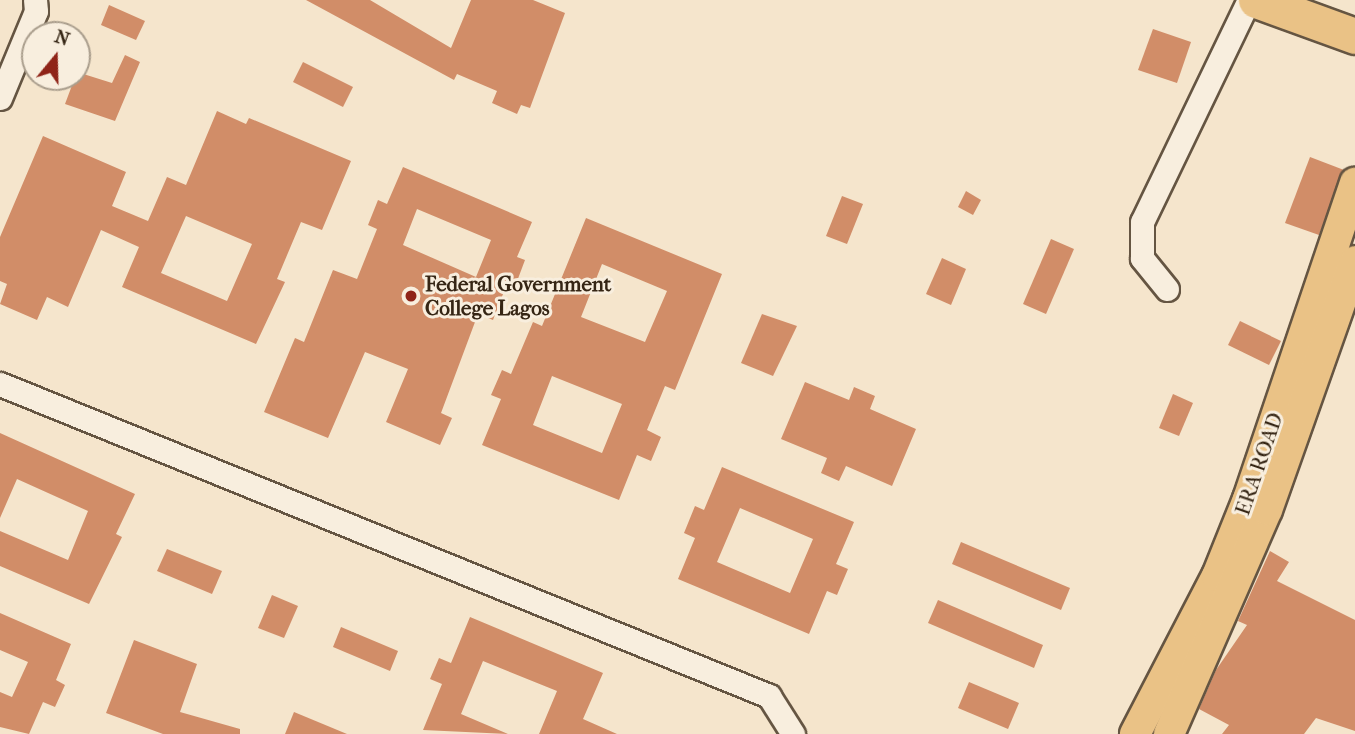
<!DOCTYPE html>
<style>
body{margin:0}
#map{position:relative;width:1355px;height:734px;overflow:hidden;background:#f5e5cc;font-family:"IM FELL French Canon",serif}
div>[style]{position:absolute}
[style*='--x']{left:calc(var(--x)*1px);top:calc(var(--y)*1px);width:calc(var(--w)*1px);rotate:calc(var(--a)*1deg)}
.building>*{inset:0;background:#d18d68}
.roads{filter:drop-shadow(2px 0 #655542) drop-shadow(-2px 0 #655542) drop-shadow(0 2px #655542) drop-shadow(0 -2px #655542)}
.minor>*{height:23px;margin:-11.5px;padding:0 11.5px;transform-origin:11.5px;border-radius:11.5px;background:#f8eede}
.major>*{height:30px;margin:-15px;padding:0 15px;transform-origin:15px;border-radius:15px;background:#eac286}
.highway>*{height:35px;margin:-17.5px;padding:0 17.5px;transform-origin:17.5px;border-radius:17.5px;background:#eac286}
.dots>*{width:19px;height:19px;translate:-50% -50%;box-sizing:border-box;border:4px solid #f8eede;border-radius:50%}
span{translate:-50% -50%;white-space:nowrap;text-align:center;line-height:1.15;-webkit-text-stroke:6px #f8eede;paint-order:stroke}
.poi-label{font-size:21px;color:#352514;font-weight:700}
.left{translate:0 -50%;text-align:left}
.street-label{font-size:21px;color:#352514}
.north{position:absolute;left:21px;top:21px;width:70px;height:70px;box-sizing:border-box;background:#f8eede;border:2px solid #aa9e8d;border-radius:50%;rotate:19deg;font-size:19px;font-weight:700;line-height:28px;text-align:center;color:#352514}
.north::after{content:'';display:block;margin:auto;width:24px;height:32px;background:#8f2418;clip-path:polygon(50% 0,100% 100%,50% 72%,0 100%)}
</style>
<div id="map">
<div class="building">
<i style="clip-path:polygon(306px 0,370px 0,451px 48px,471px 0,533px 0,565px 13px,530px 108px,521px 105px,517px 114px,492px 103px,497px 91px,457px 74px,454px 80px)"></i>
<i style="clip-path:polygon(109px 5px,145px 21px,136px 40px,101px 25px)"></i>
<i style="clip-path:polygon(1153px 29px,1191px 42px,1177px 83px,1138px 70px)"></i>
<i style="clip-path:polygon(125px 55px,140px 62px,115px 121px,65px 104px,77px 72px,112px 83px)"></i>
<i style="clip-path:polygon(303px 62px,353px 87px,343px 107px,293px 82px)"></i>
<i style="clip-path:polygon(evenodd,217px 111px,246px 124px,249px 118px,351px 161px,322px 230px,301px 222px,277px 279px,285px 282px,256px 344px,122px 287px,139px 247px,101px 230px,68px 307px,47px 297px,37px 320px,0 304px,7px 284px,0 281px,0 237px,43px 136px,126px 172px,112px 206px,148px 221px,167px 177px,186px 185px,217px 111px,186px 216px,252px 244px,227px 301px,161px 273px,186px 216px)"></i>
<i style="clip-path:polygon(1310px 157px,1344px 170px,1319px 235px,1285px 223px)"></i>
<i style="clip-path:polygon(evenodd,403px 167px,532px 222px,517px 257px,525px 260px,516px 284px,508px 281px,493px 320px,478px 314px,441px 413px,452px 418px,440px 445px,386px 422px,408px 369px,365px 352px,328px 438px,264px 412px,295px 338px,304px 342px,333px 270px,357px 279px,377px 229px,368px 225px,378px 200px,387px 204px,403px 167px,417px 209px,491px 240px,476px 277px,403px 245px,417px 209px)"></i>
<i style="clip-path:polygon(966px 191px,981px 200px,973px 215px,958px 207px)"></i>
<i style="clip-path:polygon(842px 196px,863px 204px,847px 244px,826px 236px)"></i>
<i style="clip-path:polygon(evenodd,586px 218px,722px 274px,675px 390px,665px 386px,647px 430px,661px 437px,651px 461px,637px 455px,619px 500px,482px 445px,501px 399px,491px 395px,502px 370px,511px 374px,533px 322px,542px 326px,586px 218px,602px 264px,667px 291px,645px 342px,581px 317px,602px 264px,586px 218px,552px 376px,622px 404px,602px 453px,533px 425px,552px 376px)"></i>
<i style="clip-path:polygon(1051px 239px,1074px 249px,1046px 314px,1023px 304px)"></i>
<i style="clip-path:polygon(942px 258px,966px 269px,951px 305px,926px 294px)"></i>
<i style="clip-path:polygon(762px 314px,797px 326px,773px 376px,741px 363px)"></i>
<i style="clip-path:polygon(1240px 321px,1281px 341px,1269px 365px,1228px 345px)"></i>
<i style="clip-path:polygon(805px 382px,849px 400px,854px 387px,875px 396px,870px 409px,916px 429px,892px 486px,846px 466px,839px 481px,821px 473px,827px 458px,781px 439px)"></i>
<i style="clip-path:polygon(1173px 394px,1193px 403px,1179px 436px,1159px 428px)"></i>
<i style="clip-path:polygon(0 433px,135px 494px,116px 534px,122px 537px,89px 604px,0 566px,0 531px,68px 560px,88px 511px,17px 479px,0 518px)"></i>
<i style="clip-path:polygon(evenodd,722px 467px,854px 522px,836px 564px,848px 569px,837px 595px,827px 591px,809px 634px,678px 579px,695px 538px,684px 533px,695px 506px,704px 510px,722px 467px,740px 508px,813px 539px,790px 593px,717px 562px,740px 508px)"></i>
<i style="clip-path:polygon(961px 542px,1070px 588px,1061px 610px,952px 564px)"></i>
<i style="clip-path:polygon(167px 549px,222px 571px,212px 594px,157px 571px)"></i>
<i style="clip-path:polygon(1270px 551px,1289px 562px,1277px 581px,1355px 620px,1355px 731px,1316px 718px,1304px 734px,1222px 734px,1229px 725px,1199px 709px,1216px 670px,1247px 625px,1238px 621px)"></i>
<i style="clip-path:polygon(272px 595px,298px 606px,284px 638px,258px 628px)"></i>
<i style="clip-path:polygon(938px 600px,1043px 645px,1034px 668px,928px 623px)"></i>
<i style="clip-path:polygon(0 613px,71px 644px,56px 680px,65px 685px,55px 707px,43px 702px,29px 734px,0 727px,0 692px,12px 697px,28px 662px,0 650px)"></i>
<i style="clip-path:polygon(470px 617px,603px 673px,583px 719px,617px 734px,539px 734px,557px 691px,483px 661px,461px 714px,508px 734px,423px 730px,442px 684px,430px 679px,439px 658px,451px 663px)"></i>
<i style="clip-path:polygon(341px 627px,398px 651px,390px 671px,333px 647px)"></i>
<i style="clip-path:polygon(134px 640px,197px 664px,180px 712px,240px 729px,240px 734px,163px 734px,106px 713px)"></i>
<i style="clip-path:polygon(969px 682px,1019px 703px,1008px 729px,958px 708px)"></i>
<i style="clip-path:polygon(294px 712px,347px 734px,285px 734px)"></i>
</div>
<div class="roads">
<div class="minor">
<i style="--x:0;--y:98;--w:94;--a:-67.5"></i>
<i style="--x:36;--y:11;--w:11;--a:-95"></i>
<i style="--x:1167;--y:289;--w:40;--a:-129"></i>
<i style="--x:1142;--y:258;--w:36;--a:-90"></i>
<i style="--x:1142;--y:222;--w:246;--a:-64.3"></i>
<i style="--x:0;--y:384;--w:830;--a:22.08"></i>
<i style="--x:769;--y:696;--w:45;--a:57.7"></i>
</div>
<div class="major">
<i style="--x:1135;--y:734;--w:178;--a:-62.6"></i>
<i style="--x:1217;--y:576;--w:83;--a:-68.1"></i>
<i style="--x:1248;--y:499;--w:334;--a:-71.3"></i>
<i style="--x:1169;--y:734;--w:244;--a:-66.4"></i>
<i style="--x:1267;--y:510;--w:264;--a:-70.5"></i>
</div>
<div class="highway">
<i style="--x:1256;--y:0;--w:105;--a:20"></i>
</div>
</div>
<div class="dots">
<i style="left:411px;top:296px;background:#8f2418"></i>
</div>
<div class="poi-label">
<span class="left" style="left:425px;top:296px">Federal Government<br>College Lagos</span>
</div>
<div class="street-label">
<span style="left:1259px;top:464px;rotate:-71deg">ERA ROAD</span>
</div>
<div class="north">N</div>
</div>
